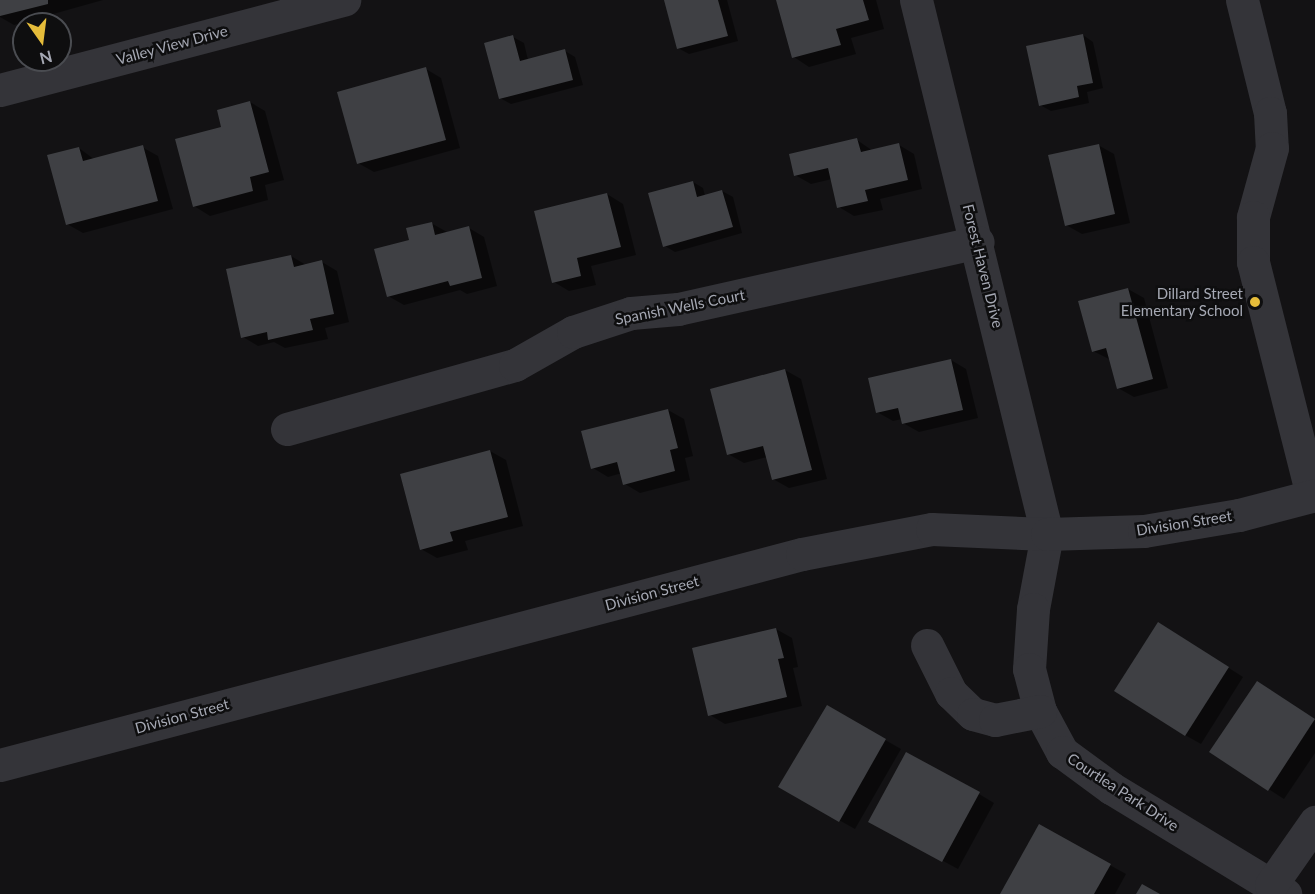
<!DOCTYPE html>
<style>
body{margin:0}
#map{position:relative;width:1315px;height:894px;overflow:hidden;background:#131214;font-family:Lato,sans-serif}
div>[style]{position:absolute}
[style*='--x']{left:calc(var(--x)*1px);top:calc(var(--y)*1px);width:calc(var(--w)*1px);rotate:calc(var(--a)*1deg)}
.shadow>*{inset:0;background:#0007}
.building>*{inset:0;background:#3f4044}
.minor>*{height:33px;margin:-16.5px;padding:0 16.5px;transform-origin:16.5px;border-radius:16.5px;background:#343439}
.dots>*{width:16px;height:16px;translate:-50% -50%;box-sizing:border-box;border:3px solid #0e0e0f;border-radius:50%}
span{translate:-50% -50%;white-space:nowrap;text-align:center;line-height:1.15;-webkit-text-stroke:5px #0e0e0f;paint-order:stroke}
.street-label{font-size:15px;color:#a5a8b3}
.poi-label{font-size:15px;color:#a5a8b3}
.right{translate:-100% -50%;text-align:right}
.north{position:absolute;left:12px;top:12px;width:60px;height:60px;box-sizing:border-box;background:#0e0e0f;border:2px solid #4a4c51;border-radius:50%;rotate:166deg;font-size:16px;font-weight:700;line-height:24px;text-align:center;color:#a5a8b3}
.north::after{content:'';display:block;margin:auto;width:21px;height:27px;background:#e5bc3a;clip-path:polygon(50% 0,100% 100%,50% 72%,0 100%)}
</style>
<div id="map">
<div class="shadow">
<i style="clip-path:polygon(0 0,103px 0,14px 25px,0 17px)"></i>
<i style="clip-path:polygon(665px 0,727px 0,738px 41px,689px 54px,678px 48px)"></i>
<i style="clip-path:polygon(778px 0,876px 0,884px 29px,851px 38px,856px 54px,809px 67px,794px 57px)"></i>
<i style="clip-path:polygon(1083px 35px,1093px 42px,1103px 88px,1087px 92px,1089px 103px,1051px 111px,1040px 105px)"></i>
<i style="clip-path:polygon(513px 37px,524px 43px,528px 60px,565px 51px,575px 57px,583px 85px,511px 104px,500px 98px)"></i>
<i style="clip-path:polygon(426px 69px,441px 78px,460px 148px,374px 172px,358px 163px)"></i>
<i style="clip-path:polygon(250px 102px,265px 111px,284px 180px,265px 185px,268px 200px,210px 216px,194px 206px,223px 128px)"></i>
<i style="clip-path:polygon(857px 140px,873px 151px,899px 145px,914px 154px,922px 189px,880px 199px,883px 210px,854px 216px,839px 207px,832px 179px,811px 184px,795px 175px)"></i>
<i style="clip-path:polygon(1098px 145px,1114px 154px,1130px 223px,1082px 234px,1066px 225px)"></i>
<i style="clip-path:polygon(142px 147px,158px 156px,173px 209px,83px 233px,67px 224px,79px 148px,95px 160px)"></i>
<i style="clip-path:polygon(693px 182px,703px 188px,705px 196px,722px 191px,733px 197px,742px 233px,675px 252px,665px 246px)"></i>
<i style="clip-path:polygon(607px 194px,623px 204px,636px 255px,591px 266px,596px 285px,569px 291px,554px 282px)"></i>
<i style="clip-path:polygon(431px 223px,447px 232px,469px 228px,484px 237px,497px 286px,467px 294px,460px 290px,404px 305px,388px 296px,411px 242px)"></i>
<i style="clip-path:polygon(291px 256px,306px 265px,322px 262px,337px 271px,349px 322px,325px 328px,328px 339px,285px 348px,274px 342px,258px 346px,243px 337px)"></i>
<i style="clip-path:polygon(1128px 289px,1144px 298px,1168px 388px,1134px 397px,1118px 388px,1111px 360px,1093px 351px)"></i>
<i style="clip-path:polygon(951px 360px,966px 369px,978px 418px,919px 432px,903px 423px,902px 419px,893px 421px,877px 412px)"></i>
<i style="clip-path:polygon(785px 370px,801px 379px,827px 479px,789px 488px,773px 479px,767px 457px,744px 463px,728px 454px)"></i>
<i style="clip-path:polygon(668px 410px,684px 419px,693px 456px,685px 458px,690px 480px,640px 493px,625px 484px,622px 473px,608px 477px,593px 468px)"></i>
<i style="clip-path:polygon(490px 451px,506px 460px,523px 526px,465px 541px,468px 550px,437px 558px,421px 549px)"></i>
<i style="clip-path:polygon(776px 629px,792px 638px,798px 667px,793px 668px,802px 706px,725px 724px,710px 715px)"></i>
<i style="clip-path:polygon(1174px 633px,1243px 677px,1201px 744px,1185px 735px)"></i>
<i style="clip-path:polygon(1273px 692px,1315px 720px,1315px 753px,1284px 799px,1211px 752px)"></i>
<i style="clip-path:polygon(827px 707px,901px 749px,855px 829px,780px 787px)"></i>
<i style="clip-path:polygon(979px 794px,994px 803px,958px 869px,886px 830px)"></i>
<i style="clip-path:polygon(1039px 826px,1126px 874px,1115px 894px,1002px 894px)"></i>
</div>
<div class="building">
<i style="clip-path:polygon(0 0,48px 0,48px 4px,0 16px)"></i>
<i style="clip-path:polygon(664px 0,718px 0,728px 36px,677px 49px)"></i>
<i style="clip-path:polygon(776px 0,863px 0,869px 20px,836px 29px,841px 45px,792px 58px)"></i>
<i style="clip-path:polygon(1083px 34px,1093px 83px,1077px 86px,1079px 97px,1039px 106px,1026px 46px)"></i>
<i style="clip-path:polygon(513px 35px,520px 61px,565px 49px,573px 80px,499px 99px,484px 43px)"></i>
<i style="clip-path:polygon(426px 67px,446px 140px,357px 164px,337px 92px)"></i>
<i style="clip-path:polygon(250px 101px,269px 172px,250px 177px,253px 191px,193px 207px,175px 139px,221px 127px,217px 110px)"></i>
<i style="clip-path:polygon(857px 138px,861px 152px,899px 143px,908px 180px,865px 190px,868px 201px,837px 208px,828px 168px,794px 176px,789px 154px)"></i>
<i style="clip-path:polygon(1099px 144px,1115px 214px,1065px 226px,1048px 155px)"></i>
<i style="clip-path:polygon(143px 145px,158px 201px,66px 225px,47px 155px,79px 147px,83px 161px)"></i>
<i style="clip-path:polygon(693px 181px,697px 197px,722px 190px,733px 227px,663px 247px,648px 193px)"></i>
<i style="clip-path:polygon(607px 193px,621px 247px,577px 258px,581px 276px,552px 283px,534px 211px)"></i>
<i style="clip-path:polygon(432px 222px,435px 235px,469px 226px,482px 278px,450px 286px,448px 281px,387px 297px,374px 249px,409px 240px,406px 228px)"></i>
<i style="clip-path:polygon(291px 255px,294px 267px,322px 260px,334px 314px,310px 319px,313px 330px,268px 340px,267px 332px,241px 338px,226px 269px)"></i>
<i style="clip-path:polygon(1128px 288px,1153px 379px,1117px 389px,1106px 348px,1092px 352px,1078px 301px)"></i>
<i style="clip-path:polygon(951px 359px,963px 410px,902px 424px,898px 408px,876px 413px,868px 378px)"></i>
<i style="clip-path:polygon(785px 369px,812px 470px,772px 480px,763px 446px,727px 455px,710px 389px)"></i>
<i style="clip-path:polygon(668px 409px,678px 448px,670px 450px,675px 471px,623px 485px,617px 462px,591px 469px,581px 431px)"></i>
<i style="clip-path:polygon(490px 450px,508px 517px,450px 532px,453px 541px,420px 550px,400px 474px)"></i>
<i style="clip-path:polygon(1158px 622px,1229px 667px,1185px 736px,1114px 691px)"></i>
<i style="clip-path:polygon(776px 628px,784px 658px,778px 659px,787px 697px,708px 716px,692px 648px)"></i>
<i style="clip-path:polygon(1257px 681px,1315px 719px,1268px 791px,1209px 752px)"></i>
<i style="clip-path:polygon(827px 705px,886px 739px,839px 822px,778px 787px)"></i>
<i style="clip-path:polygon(906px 752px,980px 792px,942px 862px,868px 822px)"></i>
<i style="clip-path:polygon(1039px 824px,1111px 864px,1094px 894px,1000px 894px)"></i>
<i style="clip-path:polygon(1142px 884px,1160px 894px,1136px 894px)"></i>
</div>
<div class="minor">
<i style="--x:916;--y:0;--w:550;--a:76.22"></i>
<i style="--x:1047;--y:534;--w:76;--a:100.6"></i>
<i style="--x:1033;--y:609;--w:60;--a:93.8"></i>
<i style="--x:1029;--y:669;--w:43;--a:75.3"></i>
<i style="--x:1040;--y:711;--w:47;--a:61.8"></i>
<i style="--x:1062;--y:752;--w:61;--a:36.3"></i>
<i style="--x:1111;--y:788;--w:204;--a:31.3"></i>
<i style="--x:1242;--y:0;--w:116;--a:76.1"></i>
<i style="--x:1270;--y:113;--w:35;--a:87"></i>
<i style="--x:1272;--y:148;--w:72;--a:105.4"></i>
<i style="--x:1253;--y:217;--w:45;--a:90"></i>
<i style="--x:1253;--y:262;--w:241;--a:75.8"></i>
<i style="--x:0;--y:90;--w:356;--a:-14.7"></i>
<i style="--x:287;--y:429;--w:237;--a:-15.7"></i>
<i style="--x:515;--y:365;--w:67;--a:-29.6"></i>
<i style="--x:573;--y:332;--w:61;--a:-18.1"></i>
<i style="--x:631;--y:313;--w:47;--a:-4.9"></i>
<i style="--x:678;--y:309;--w:307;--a:-12.6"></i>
<i style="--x:927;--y:645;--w:54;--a:63.4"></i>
<i style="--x:951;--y:693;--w:30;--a:44"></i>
<i style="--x:973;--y:714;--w:23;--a:15"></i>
<i style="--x:995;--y:720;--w:46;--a:-11.3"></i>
<i style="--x:0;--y:765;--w:829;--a:-14.74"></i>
<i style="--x:802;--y:554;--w:132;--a:-10.9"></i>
<i style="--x:932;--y:529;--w:115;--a:2.5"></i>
<i style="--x:1047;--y:534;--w:97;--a:-1.8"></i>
<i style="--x:1144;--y:531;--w:96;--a:-9.6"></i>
<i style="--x:1239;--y:515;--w:79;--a:-14.7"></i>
<i style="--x:1271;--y:885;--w:77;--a:-55.1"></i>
</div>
<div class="dots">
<i style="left:1255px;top:302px;background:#e5bc3a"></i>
</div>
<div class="street-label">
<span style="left:172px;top:45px;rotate:-15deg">Valley View Drive</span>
<span style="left:983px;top:266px;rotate:76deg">Forest Haven Drive</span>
<span style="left:680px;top:307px;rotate:-11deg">Spanish Wells Court</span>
<span style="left:1184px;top:523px;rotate:-9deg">Division Street</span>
<span style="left:652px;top:593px;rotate:-15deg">Division Street</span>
<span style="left:182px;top:716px;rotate:-15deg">Division Street</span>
<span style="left:1123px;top:792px;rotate:33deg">Courtlea Park Drive</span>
</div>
<div class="poi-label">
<span class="right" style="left:1243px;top:302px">Dillard Street<br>Elementary School</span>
</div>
<div class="north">N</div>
</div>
